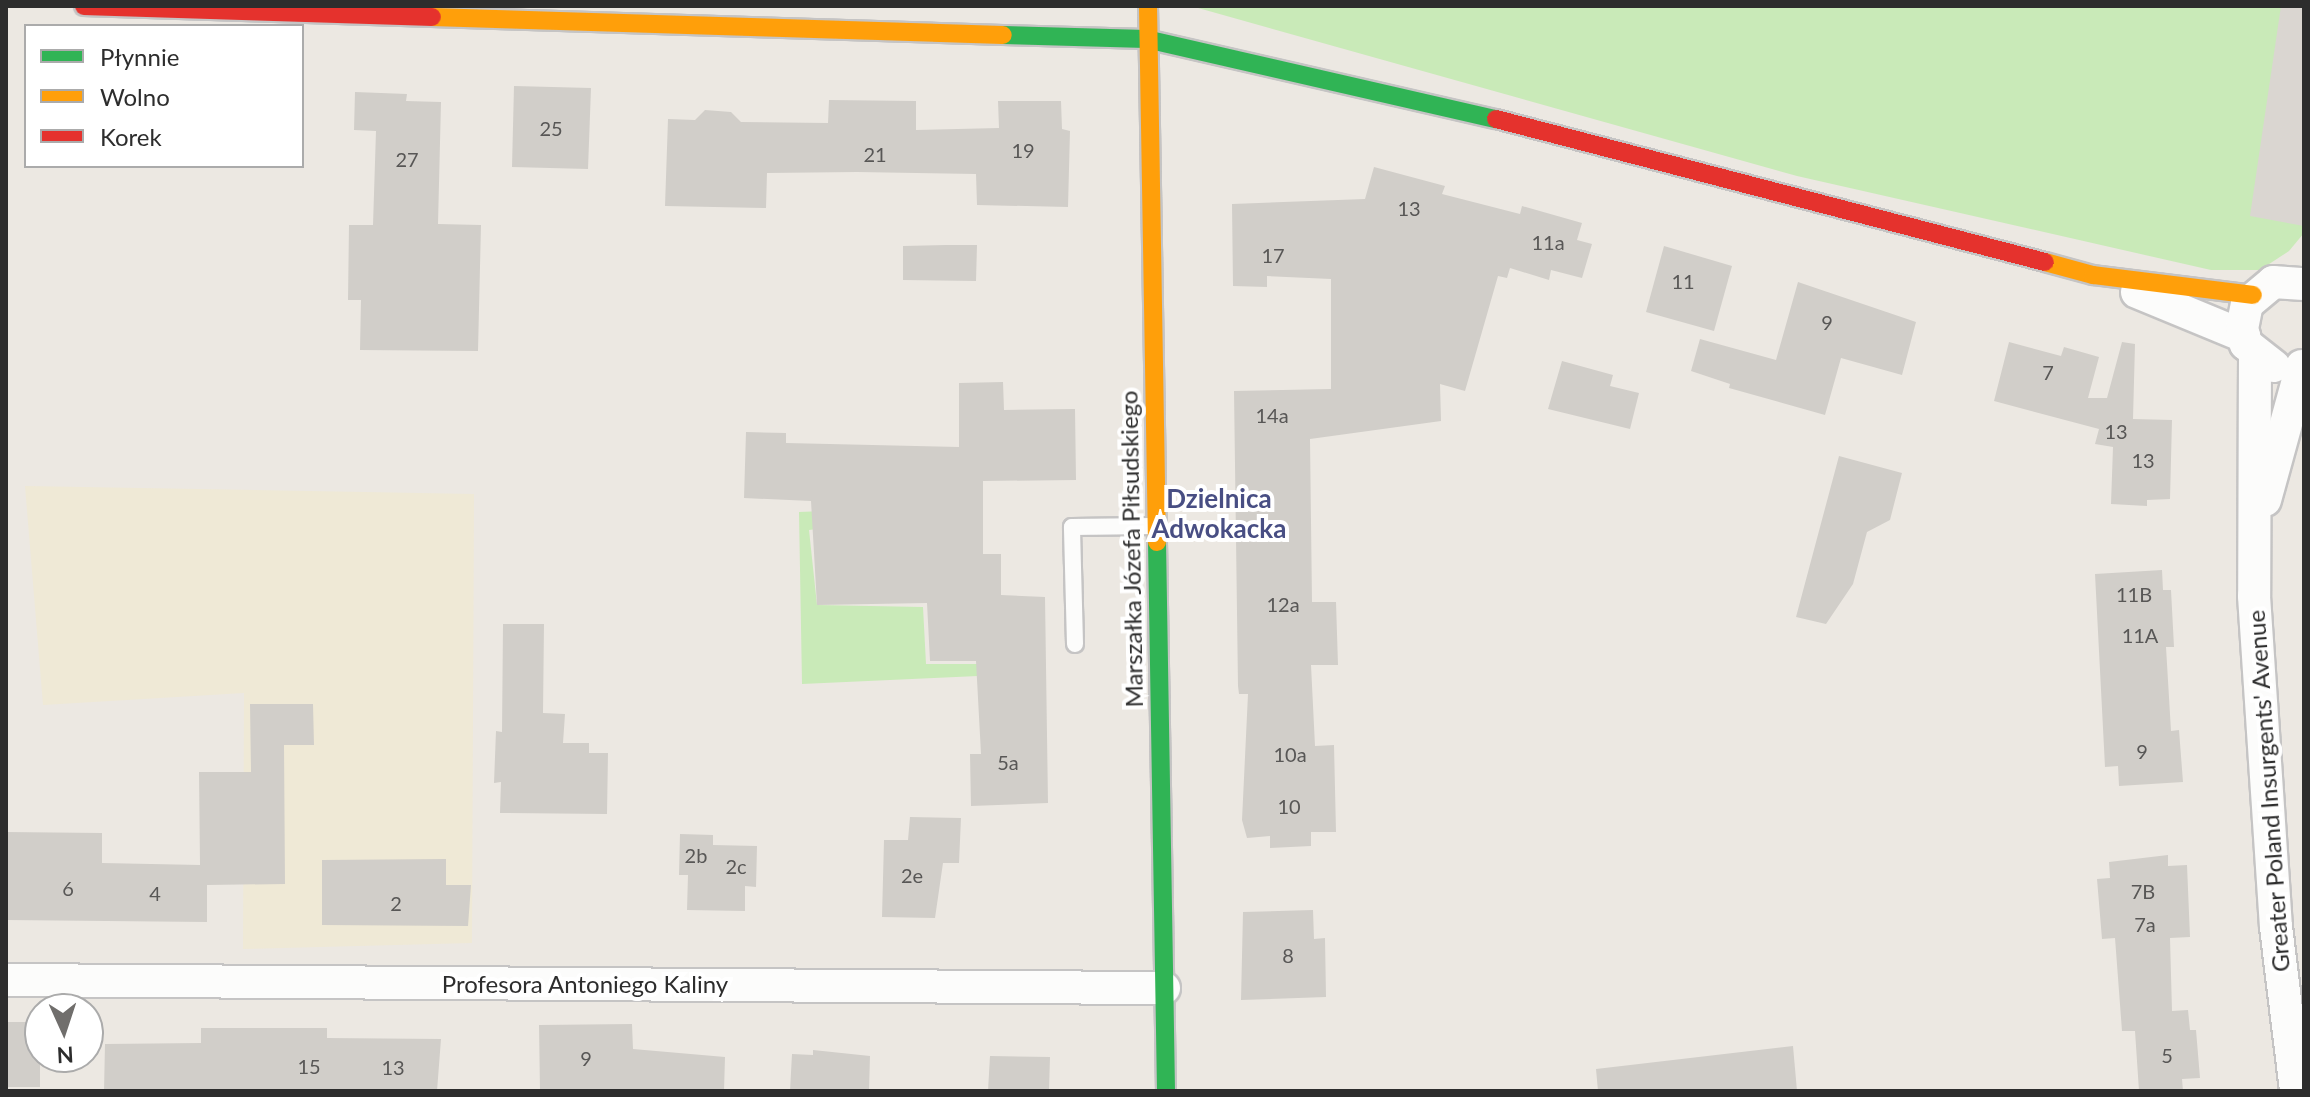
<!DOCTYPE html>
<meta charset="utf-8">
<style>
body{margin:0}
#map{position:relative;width:2310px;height:1097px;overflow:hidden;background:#ece8e2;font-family:Lato,sans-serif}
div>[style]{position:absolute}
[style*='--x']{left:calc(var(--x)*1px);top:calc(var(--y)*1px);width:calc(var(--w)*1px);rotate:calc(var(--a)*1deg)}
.education>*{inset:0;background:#efe9d6}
.green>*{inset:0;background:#c9eab8}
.plaza>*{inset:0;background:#dad6d1}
.building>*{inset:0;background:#d1cec9}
.roads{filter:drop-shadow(2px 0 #c5c4c4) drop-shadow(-2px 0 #c5c4c4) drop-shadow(0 2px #c5c4c4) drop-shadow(0 -2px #c5c4c4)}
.lane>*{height:16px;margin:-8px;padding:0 8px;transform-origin:8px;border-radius:8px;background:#fcfcfb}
.street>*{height:32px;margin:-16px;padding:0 16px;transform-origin:16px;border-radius:16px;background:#fcfcfb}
.fast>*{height:18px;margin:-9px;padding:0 9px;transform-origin:9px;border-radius:9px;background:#30b455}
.slow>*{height:18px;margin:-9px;padding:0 9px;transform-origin:9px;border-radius:9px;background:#ff9f0a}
.jam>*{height:18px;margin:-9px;padding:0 9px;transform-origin:9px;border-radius:9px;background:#e5322d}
span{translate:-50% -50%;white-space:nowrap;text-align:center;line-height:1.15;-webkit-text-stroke:8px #fff;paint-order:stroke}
.number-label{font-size:20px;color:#585756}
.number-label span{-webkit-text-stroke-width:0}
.street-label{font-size:24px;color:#2d2d2d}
.neighbourhood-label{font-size:26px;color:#484e83;font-weight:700}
.frame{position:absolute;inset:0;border:8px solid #2d2d2d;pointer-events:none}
.legend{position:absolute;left:24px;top:24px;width:280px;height:144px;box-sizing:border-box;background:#fff;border:2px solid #ababab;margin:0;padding:10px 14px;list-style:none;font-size:24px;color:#2d2d2d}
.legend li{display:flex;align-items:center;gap:16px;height:40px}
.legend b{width:40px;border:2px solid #ababab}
.north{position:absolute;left:24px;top:993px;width:80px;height:80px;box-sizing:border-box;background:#fff;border:2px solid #ababab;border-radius:50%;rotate:177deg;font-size:22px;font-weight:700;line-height:32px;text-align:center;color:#2d2d2d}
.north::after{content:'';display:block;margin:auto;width:28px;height:36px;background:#706e6c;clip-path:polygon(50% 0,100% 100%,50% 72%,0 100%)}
</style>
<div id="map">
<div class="education">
<i style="clip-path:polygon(25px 486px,474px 494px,472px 943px,243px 949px,244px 693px,43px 705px)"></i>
</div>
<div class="green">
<i style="clip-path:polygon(1191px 6px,2304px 6px,2304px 233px,2289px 251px,2260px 270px,2211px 270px,1797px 176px)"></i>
<i style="clip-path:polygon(824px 511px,825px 528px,809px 530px,817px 605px,923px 607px,926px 664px,1001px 664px,1000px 675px,802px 684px,799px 512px)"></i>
</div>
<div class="plaza">
<i style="clip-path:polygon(2281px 6px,2304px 6px,2304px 226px,2250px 216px)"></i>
</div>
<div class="building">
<i style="clip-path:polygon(514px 86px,591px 88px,588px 169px,512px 167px)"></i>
<i style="clip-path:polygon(355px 92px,407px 94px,406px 101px,441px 102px,438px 224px,481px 225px,478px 351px,360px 350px,361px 300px,348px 300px,349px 225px,373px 225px,376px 131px,354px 130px)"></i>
<i style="clip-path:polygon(829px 100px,916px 101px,916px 130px,999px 128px,998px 101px,1061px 101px,1062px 129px,1070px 131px,1068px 207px,977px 205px,976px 174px,857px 172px,767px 173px,766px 208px,665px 206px,668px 119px,695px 120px,705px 110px,731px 112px,741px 122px,828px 123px)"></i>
<i style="clip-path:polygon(1374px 167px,1445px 186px,1442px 194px,1520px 214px,1522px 206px,1582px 223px,1577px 240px,1592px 244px,1582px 278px,1551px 270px,1549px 280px,1510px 268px,1507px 278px,1498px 276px,1465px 391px,1440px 384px,1441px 421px,1310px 439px,1312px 602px,1336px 602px,1338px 665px,1311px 665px,1315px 746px,1334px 745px,1336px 832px,1311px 832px,1311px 846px,1270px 848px,1270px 836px,1247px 838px,1242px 820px,1248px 694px,1239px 694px,1238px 686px,1234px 391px,1331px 389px,1331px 279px,1267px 276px,1267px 287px,1233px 286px,1232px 204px,1365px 199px)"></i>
<i style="clip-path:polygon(946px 245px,977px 245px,976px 281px,903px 280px,903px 246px)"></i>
<i style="clip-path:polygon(1664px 246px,1732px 266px,1714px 331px,1646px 312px)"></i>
<i style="clip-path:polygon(1798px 282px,1916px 322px,1902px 375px,1841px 358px,1825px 415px,1729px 388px,1730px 384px,1691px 371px,1700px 339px,1776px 360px)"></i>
<i style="clip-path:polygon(2009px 342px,2061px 356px,2064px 347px,2099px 357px,2088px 398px,2107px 398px,2122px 342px,2135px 344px,2133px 419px,2172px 420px,2170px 499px,2147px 500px,2147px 506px,2111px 504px,2113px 447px,2095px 444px,2099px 429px,1994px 401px)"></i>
<i style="clip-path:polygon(1562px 361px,1613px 375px,1610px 386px,1639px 393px,1630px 429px,1548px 409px)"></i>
<i style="clip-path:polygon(1003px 382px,1004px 410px,1075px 409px,1076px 480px,983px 481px,983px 554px,1001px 554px,1001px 595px,1045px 597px,1048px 803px,971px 806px,970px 754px,981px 754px,976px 661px,930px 661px,927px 603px,817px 605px,811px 501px,744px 498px,746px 432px,786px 433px,786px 443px,959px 447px,959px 383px)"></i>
<i style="clip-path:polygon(1839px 456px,1902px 473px,1890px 520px,1867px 532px,1853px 584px,1826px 624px,1796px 617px)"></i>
<i style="clip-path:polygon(2162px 570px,2163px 590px,2171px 590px,2174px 647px,2166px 647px,2171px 731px,2179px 730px,2183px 782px,2119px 786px,2118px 766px,2105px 767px,2095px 574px)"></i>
<i style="clip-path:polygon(503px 624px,544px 624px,543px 713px,565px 714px,563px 743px,589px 743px,589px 753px,608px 753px,607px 814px,500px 813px,501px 782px,494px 783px,496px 731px,502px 732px)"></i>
<i style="clip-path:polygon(250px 704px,313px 704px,314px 745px,284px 745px,285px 884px,207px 885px,207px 922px,6px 920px,6px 832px,102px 833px,102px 863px,200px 865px,199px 772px,251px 772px)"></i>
<i style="clip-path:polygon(910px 817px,961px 818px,959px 863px,943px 863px,935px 918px,882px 917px,884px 840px,908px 840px)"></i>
<i style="clip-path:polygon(680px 834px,713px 835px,713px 845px,757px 846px,756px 887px,745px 886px,745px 911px,687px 910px,688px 875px,679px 875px)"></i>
<i style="clip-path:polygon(2168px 855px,2168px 866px,2187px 865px,2190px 937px,2170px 938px,2172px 1011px,2188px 1010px,2190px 1030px,2196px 1030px,2200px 1078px,2182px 1079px,2183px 1091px,2139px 1091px,2135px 1031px,2122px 1031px,2115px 938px,2102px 939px,2097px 879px,2110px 878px,2109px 862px)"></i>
<i style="clip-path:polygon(446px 859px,446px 885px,471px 885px,468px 926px,322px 925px,322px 860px)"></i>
<i style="clip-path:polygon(1313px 910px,1314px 939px,1325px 938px,1326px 997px,1241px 1000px,1243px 912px)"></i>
<i style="clip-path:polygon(7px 1022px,40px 1022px,40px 1087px,6px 1087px)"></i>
<i style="clip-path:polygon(632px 1024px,633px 1049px,725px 1057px,724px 1091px,540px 1091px,539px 1025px)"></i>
<i style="clip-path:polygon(201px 1028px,327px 1028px,327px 1038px,441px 1039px,437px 1091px,104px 1091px,105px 1044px,201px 1043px)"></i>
<i style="clip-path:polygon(1793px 1046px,1797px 1091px,1598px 1091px,1596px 1069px)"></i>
<i style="clip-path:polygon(813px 1050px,870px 1056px,869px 1091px,790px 1091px,792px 1054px,813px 1055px)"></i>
<i style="clip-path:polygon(990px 1056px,1050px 1057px,1049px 1091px,988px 1091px)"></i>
</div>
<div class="roads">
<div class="lane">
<i style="--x:1075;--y:644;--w:117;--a:-91.5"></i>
<i style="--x:1072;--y:527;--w:81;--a:-0.7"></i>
</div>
<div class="street">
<i style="--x:2137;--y:292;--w:116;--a:22.4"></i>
<i style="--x:2255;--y:355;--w:241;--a:90.2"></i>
<i style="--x:2254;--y:596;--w:332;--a:86.2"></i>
<i style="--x:2276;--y:927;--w:165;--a:83"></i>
<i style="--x:2274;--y:366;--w:36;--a:-142"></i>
<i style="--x:2246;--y:344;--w:16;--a:-105"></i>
<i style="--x:2242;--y:329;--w:25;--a:-79"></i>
<i style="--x:2247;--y:304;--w:34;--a:-40"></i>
<i style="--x:2273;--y:282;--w:31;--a:4"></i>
<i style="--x:2265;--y:500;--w:139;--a:-74.6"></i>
<i style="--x:6;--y:980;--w:1158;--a:0.4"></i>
</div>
<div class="fast">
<i style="--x:1003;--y:35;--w:143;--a:1.6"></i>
<i style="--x:1146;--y:39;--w:359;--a:12.9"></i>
<i style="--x:1157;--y:542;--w:549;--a:89.06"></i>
</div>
<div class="slow">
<i style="--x:1148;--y:6;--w:536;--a:89.04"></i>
<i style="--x:432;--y:17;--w:571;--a:1.81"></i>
<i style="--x:2045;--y:262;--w:50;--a:15.2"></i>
<i style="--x:2093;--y:275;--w:161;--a:7.1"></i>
</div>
<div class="jam">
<i style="--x:84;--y:6;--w:348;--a:1.8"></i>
<i style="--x:1496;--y:119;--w:567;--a:14.6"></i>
</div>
</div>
<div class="number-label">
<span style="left:551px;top:128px">25</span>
<span style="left:1023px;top:150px">19</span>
<span style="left:875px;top:154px">21</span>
<span style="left:407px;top:159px">27</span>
<span style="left:1409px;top:208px">13</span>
<span style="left:1548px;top:242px">11a</span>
<span style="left:1273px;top:255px">17</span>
<span style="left:1683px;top:281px">11</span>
<span style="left:1827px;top:322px">9</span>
<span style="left:2048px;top:372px">7</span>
<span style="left:1272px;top:415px">14a</span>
<span style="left:2116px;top:431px">13</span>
<span style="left:2143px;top:460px">13</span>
<span style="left:2134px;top:594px">11B</span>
<span style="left:1283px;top:604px">12a</span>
<span style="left:2140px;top:635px">11A</span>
<span style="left:2142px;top:751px">9</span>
<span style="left:1290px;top:754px">10a</span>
<span style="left:1008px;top:762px">5a</span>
<span style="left:1289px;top:806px">10</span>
<span style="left:696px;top:855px">2b</span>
<span style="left:736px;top:866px">2c</span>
<span style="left:912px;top:875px">2e</span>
<span style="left:68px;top:888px">6</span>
<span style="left:2143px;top:891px">7B</span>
<span style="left:155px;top:893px">4</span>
<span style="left:396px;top:903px">2</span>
<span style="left:2145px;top:924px">7a</span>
<span style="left:1288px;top:955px">8</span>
<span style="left:2167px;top:1055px">5</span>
<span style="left:586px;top:1058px">9</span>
<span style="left:309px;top:1066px">15</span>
<span style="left:393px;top:1067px">13</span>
</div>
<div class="street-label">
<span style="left:1131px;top:549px;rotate:-91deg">Marszałka Józefa Piłsudskiego</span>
<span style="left:2268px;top:791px;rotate:-94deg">Greater Poland Insurgents' Avenue</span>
<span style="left:585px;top:984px">Profesora Antoniego Kaliny</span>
</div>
<div class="neighbourhood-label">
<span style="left:1219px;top:514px">Dzielnica<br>Adwokacka</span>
</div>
<div class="frame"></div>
<ul class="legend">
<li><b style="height:10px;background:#30b455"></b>Płynnie</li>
<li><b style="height:10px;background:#ff9f0a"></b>Wolno</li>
<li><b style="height:10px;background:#e5322d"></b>Korek</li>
</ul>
<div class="north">N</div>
</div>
